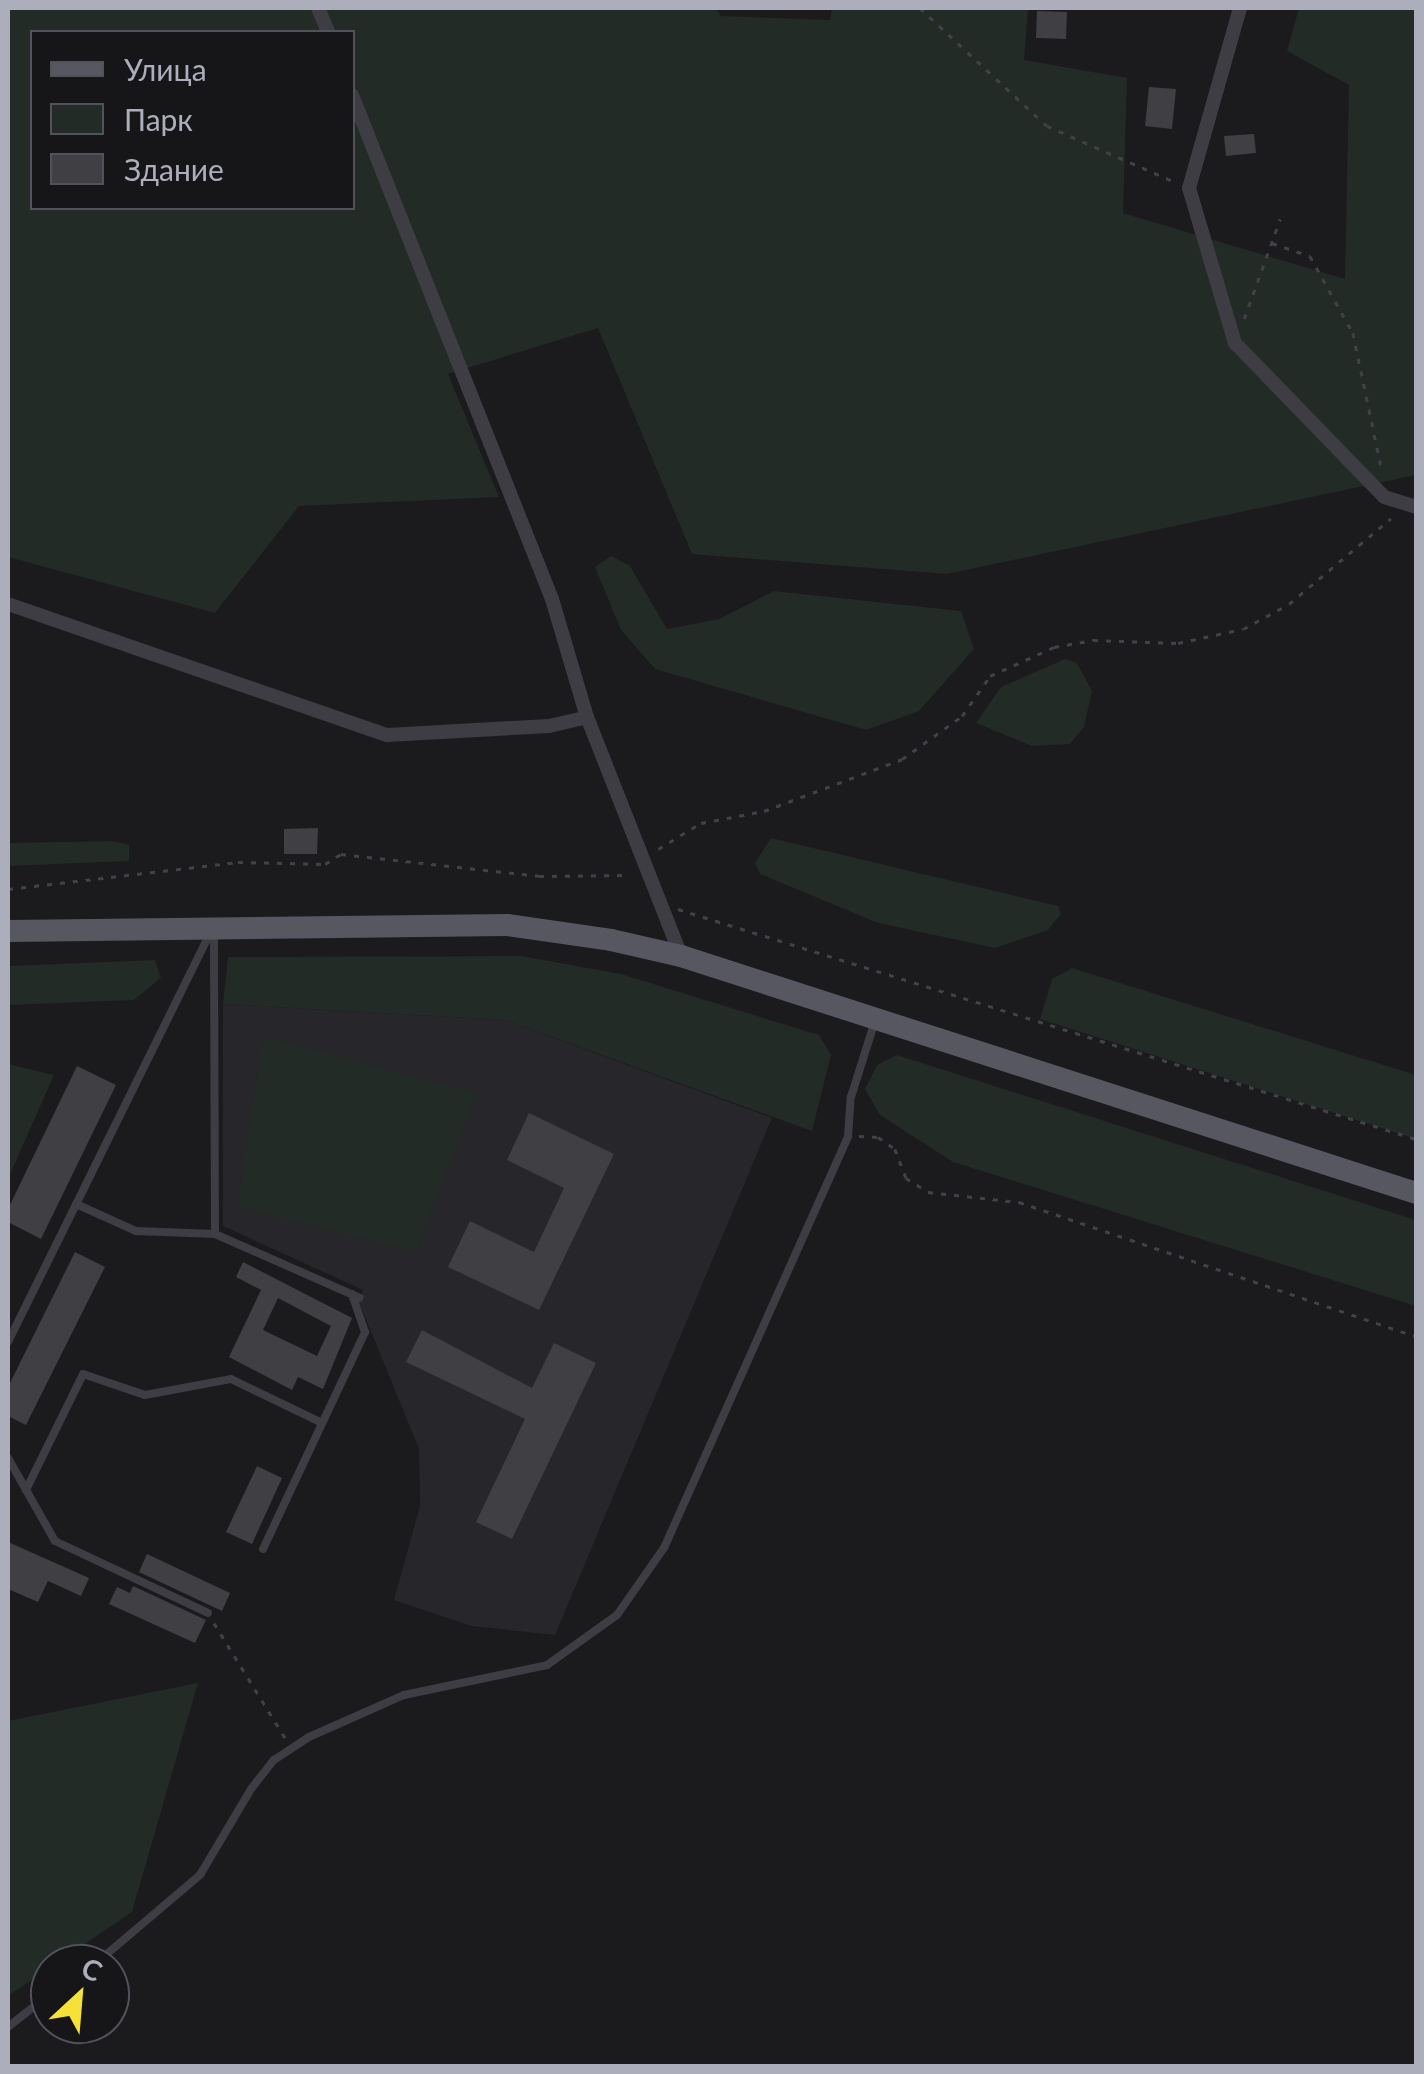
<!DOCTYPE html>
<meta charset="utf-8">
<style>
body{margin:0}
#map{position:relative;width:1424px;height:2074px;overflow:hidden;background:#1b1a1d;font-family:Lato,sans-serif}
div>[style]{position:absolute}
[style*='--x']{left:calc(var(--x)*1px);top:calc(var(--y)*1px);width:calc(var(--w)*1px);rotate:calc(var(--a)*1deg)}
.built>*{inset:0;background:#27262a}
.green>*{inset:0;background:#222b25}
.building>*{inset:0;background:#403f44}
.path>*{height:2.5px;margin-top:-1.25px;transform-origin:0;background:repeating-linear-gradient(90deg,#414249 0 5px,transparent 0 13px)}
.lane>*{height:8px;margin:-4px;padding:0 4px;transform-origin:4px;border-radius:4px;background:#3e3d44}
.street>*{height:14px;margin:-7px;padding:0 7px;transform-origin:7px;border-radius:7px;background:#3e3d44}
.primary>*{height:22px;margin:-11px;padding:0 11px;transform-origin:11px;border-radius:11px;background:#575761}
span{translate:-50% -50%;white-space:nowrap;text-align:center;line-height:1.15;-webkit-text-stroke:8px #161518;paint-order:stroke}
.frame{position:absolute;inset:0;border:10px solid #adaebc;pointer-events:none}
.legend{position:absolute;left:30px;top:30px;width:325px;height:180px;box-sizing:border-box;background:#161518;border:2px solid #52525a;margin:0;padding:12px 18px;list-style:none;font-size:30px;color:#adaebc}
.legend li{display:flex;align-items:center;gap:20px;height:50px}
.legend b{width:50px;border:2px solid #52525a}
.north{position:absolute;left:30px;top:1944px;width:100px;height:100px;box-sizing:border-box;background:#161518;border:2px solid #52525a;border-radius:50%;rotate:26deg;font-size:28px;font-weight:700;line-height:40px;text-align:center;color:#adaebc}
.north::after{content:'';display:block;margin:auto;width:35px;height:45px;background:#f6e139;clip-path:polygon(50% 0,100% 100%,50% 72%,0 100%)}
</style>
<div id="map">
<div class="built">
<i style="clip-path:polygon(223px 1004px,505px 1020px,772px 1118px,555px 1635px,472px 1626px,394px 1600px,420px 1506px,419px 1449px,359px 1302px,363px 1290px,223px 1226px)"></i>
</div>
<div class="green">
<i style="clip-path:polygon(evenodd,8px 8px,716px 8px,721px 16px,830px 20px,832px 8px,1028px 8px,1024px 60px,1127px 78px,1123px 213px,1345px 279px,1349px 85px,1287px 51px,1299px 8px,1416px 8px,1416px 475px,947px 574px,692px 554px,598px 328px,448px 374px,499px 497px,299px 506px,215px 613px,8px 557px,8px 8px,32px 32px,352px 32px,352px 208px,32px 208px,32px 32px)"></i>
<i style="clip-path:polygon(611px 556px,630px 566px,667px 629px,719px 619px,774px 591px,961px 611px,974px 649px,919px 711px,866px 730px,655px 669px,621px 630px,595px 567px)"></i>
<i style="clip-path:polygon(1065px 659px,1077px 663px,1092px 691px,1084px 727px,1070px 744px,1032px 746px,976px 723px,1001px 687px)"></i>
<i style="clip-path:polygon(771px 838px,1058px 906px,1061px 914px,1048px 930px,995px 948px,878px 923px,760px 874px,755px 863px)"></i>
<i style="clip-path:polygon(114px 841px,129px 845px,129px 861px,8px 866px,8px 843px)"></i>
<i style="clip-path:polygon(521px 956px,621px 974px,819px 1035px,831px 1055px,812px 1131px,505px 1020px,223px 1004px,228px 957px)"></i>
<i style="clip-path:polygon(155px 960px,161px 978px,134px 1000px,8px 1005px,8px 966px)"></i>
<i style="clip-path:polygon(1072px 968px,1416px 1075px,1416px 1139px,1040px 1019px,1052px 979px)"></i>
<i style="clip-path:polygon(263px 1036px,477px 1093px,416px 1252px,237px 1207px)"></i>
<i style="clip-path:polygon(897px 1055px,1416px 1220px,1416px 1306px,953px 1162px,880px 1115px,865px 1089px,877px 1065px)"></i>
<i style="clip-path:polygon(8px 1064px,54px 1075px,8px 1179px)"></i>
<i style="clip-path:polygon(198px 1683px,132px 1912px,8px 1996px,8px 1721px)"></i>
</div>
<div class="building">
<i style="clip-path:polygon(1037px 11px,1067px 12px,1066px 39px,1036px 38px)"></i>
<i style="clip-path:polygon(1149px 87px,1176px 89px,1172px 129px,1145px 126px)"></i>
<i style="clip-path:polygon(1254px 134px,1256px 153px,1226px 156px,1224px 136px)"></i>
<i style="clip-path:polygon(318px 828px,317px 854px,284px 854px,284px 829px)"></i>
<i style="clip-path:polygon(77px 1066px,116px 1085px,41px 1239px,8px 1222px,8px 1209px)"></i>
<i style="clip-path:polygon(529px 1113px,614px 1154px,539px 1310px,448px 1267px,470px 1221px,534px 1252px,564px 1188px,507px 1160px)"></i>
<i style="clip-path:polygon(75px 1252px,105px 1267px,26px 1425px,8px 1416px,8px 1387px)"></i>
<i style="clip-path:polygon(evenodd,243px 1262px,352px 1318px,323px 1389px,298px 1377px,292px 1390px,229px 1357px,261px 1290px,236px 1277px,243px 1262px,278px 1298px,331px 1326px,317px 1356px,263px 1330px,278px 1298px)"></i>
<i style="clip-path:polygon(422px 1330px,532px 1388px,554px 1343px,596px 1363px,512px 1539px,476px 1522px,525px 1419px,406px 1362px)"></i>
<i style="clip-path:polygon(257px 1466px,282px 1478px,252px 1544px,226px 1532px)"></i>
<i style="clip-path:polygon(8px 1542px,89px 1578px,81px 1596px,48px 1581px,38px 1602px,8px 1589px)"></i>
<i style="clip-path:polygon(147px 1554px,230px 1593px,222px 1611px,139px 1572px)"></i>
<i style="clip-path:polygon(133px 1586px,206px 1620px,195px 1643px,109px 1604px,117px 1587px,130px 1593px)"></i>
</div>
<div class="path">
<i style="--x:920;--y:8;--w:173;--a:42.9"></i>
<i style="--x:1047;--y:126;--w:140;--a:23.6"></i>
<i style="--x:1272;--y:243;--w:40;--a:18.9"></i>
<i style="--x:1310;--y:256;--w:88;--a:60.8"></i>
<i style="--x:1353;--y:333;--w:141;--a:78.1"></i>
<i style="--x:1244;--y:319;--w:106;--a:-70.2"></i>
<i style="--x:658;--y:849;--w:50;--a:-31.2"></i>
<i style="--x:701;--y:823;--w:64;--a:-10.8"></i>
<i style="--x:764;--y:811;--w:147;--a:-20.6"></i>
<i style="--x:902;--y:759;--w:74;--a:-35.6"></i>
<i style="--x:962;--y:716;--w:49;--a:-55"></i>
<i style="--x:990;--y:676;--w:70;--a:-24.4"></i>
<i style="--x:1054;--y:647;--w:40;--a:-10"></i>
<i style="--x:1093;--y:640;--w:85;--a:2"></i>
<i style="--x:1178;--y:643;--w:66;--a:-12.2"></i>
<i style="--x:1243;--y:629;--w:52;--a:-28.5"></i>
<i style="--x:1289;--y:604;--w:133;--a:-40.1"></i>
<i style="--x:8;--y:889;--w:232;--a:-6.7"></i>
<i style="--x:238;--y:862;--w:87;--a:1.3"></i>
<i style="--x:325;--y:864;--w:19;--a:-32"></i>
<i style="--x:341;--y:854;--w:199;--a:6.3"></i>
<i style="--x:539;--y:876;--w:91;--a:-0.6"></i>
<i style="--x:678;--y:909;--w:773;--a:17.31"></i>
<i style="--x:859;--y:1136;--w:19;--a:3"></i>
<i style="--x:878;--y:1137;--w:21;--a:35"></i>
<i style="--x:895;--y:1149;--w:31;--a:69"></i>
<i style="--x:906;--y:1178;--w:26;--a:32"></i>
<i style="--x:928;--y:1192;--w:92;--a:6.3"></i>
<i style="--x:1019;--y:1202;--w:419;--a:18.7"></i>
<i style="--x:214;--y:1623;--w:137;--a:58.2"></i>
</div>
<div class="lane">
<i style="--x:76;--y:1204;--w:66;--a:24.2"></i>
<i style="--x:136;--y:1231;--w:79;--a:2.2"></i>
<i style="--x:215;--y:1234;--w:301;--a:-90.2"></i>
<i style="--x:215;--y:1234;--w:158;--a:23.8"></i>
<i style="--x:8;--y:1342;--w:455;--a:-63.7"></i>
<i style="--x:8;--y:1458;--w:95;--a:60.5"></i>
<i style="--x:55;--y:1541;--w:169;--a:25.2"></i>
<i style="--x:26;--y:1490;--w:129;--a:-63.8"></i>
<i style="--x:83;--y:1374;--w:65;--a:18.7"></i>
<i style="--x:145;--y:1395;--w:87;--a:-10.5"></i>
<i style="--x:231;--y:1379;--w:101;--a:25.8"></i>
<i style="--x:263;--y:1549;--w:240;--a:-64.8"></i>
<i style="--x:365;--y:1332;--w:40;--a:-108.9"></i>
<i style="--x:95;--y:1964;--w:138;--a:-40.3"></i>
<i style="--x:200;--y:1875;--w:100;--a:-59.3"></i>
<i style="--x:251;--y:1789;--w:37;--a:-52"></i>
<i style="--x:274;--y:1760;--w:42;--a:-33.3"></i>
<i style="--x:309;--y:1737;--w:104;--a:-23.9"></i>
<i style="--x:404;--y:1695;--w:146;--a:-11.8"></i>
<i style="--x:547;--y:1665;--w:86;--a:-35.5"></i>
<i style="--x:617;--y:1615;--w:82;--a:-55"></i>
<i style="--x:664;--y:1548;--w:451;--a:-65.9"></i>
<i style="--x:848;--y:1136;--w:39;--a:-86"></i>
<i style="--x:851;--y:1097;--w:77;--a:-72.5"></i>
<i style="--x:8;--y:2027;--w:53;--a:-38.2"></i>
</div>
<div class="street">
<i style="--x:318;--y:8;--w:26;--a:67"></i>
<i style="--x:1240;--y:8;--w:187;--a:105.8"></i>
<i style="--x:1189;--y:188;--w:162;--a:73.5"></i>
<i style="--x:1235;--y:343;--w:214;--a:45.9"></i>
<i style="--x:1384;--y:497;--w:34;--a:17"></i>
<i style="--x:352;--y:95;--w:542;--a:68.36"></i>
<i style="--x:552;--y:599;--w:123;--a:73.5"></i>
<i style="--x:587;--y:717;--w:257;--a:68.5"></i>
<i style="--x:8;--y:604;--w:401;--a:19.1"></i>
<i style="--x:387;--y:735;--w:162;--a:-3.2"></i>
<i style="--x:549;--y:726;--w:39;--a:-13"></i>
</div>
<div class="primary">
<i style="--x:8;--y:931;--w:499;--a:-0.7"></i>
<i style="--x:507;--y:925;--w:105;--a:8.2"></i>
<i style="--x:611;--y:940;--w:72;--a:12.9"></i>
<i style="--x:681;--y:956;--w:772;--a:17.87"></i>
</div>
<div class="frame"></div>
<ul class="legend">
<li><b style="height:12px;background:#575761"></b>Улица</li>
<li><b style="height:28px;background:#222b25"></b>Парк</li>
<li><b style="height:28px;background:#403f44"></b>Здание</li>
</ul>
<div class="north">С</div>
</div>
